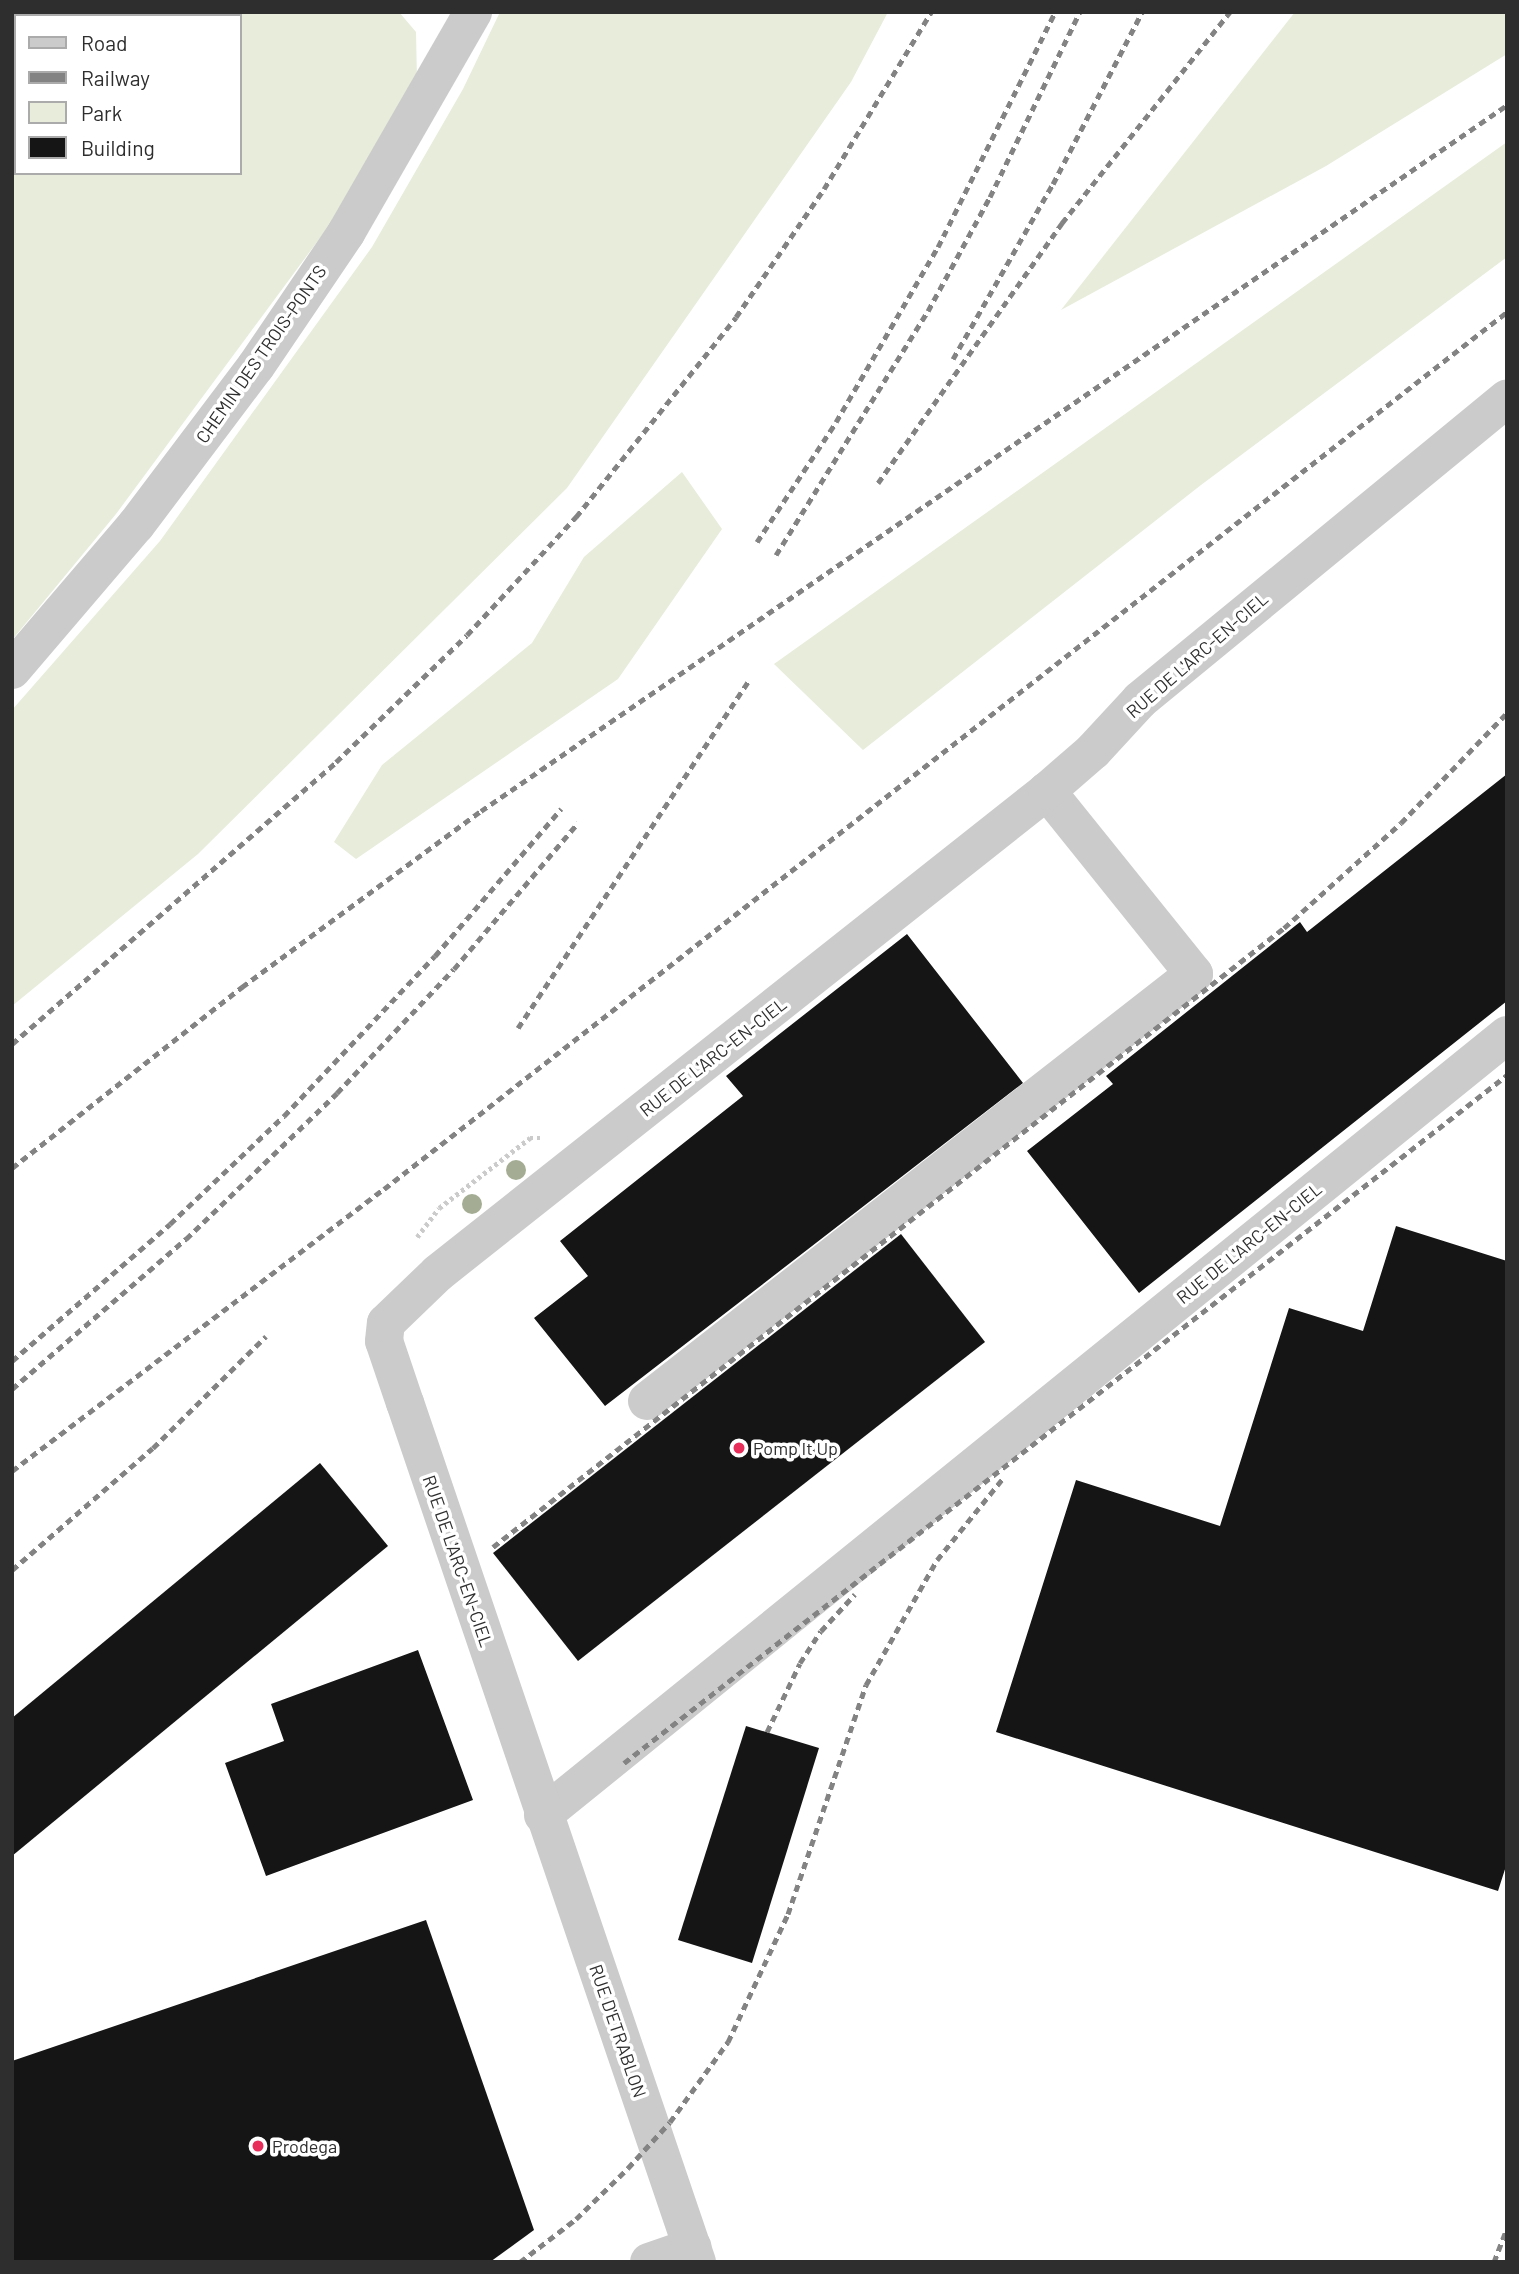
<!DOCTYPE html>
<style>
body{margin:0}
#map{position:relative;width:1519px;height:2274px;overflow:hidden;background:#fff;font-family:Barlow,sans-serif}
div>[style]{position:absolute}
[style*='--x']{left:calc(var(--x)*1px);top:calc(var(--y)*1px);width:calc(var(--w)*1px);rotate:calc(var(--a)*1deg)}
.green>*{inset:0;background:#e7ecdb}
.building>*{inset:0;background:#151515}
.path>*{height:4.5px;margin-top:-2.25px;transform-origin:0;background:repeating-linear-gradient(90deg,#cbcbcb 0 3.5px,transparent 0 7px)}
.minor>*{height:38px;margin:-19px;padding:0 19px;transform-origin:19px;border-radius:19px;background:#cbcbcb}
.rail>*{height:5px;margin-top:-2.5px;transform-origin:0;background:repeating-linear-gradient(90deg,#838383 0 7px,transparent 0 12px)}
.trees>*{width:20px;height:20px;margin:-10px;border-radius:50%;background:#a4ad93}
.dots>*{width:19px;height:19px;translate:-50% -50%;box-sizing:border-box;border:4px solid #fff;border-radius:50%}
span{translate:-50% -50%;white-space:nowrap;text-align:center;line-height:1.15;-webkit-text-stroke:7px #fff;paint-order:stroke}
.street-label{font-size:18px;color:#2e2e2e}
.poi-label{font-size:18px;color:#2e2e2e}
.left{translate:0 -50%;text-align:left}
.frame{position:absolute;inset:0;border:14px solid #2e2e2e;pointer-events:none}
.legend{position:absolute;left:14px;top:14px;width:228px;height:161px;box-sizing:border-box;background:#fff;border:2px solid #ababab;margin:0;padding:9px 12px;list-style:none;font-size:21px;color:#2e2e2e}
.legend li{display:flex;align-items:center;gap:14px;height:35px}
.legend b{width:35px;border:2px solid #ababab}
</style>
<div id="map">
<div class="green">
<i style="clip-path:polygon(evenodd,12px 12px,399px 12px,416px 32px,417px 80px,331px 223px,116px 514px,12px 640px,12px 12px,16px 16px,240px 16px,240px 173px,16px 173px,16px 16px)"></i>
<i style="clip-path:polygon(500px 12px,888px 12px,851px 82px,567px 488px,198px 854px,12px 1006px,12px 710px,160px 541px,372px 247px,463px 89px)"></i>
<i style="clip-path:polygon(1295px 12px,1507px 12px,1507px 54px,1326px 166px,1061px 310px)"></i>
<i style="clip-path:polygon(1507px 142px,1507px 257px,1201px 485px,863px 750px,774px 664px)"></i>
<i style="clip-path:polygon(682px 472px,722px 529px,618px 679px,356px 859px,334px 842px,382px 765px,532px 643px,584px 557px)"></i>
</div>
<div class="building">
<i style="clip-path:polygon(1507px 774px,1507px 1001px,1139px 1293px,1027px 1151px,1113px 1084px,1106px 1076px,1300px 922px,1307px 932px)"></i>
<i style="clip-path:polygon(907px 934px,1023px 1083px,605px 1406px,534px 1318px,588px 1276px,560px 1241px,743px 1096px,726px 1076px)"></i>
<i style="clip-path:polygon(1396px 1226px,1507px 1261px,1507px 1863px,1498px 1891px,996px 1732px,1076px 1480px,1220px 1526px,1289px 1308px,1363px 1331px)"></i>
<i style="clip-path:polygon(901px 1234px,985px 1342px,578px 1661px,493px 1553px)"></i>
<i style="clip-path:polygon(320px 1463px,388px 1546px,12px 1856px,12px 1718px)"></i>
<i style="clip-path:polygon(418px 1650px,473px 1800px,266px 1876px,225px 1763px,284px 1741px,271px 1704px)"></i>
<i style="clip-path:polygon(746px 1726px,819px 1748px,752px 1963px,678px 1940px)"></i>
<i style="clip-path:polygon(426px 1920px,534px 2230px,490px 2262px,12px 2262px,12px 2061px)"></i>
</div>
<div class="path">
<i style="--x:417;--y:1237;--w:36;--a:-53"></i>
<i style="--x:439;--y:1208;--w:115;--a:-37.6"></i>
<i style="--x:530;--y:1138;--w:11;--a:0"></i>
</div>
<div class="minor">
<i style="--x:12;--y:670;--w:191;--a:-49.5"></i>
<i style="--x:136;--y:525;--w:199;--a:-53"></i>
<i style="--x:256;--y:366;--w:161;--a:-55.9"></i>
<i style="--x:346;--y:233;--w:255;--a:-60.1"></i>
<i style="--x:647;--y:1401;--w:694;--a:-37.98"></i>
<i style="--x:1194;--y:974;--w:235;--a:-128.8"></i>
<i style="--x:543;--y:1815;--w:1240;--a:-38.98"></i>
<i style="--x:649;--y:2262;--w:46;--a:-19.2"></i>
<i style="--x:697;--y:2262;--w:907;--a:-108.77"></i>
<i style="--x:405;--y:1403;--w:65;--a:-108.7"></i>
<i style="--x:384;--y:1341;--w:18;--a:-84"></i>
<i style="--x:386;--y:1323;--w:72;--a:-43.9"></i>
<i style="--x:438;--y:1273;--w:777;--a:-38.36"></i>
<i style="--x:1047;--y:791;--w:61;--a:-41"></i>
<i style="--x:1093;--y:751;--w:69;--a:-47.3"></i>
<i style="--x:1140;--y:700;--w:475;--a:-39.4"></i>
</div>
<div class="rail">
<i style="--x:953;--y:359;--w:202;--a:-60.3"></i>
<i style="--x:1053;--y:184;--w:194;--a:-62.6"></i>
<i style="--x:878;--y:483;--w:319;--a:-54.7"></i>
<i style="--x:1062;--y:223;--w:270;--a:-51.5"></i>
<i style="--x:757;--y:542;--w:144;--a:-56.6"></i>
<i style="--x:836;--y:422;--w:203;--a:-59.8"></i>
<i style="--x:938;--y:247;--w:263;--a:-63.5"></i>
<i style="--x:776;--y:555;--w:287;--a:-58.1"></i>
<i style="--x:928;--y:311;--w:130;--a:-61.5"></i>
<i style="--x:990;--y:197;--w:206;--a:-64.1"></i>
<i style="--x:518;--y:1028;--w:418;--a:-56.4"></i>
<i style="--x:12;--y:1044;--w:430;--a:-41"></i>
<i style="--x:336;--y:762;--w:182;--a:-44.1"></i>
<i style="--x:467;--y:635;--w:161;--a:-47.3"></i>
<i style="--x:576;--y:517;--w:256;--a:-51.3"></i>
<i style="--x:736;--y:317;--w:155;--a:-55.5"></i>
<i style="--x:824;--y:189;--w:207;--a:-58.8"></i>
<i style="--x:12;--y:1168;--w:293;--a:-38.2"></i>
<i style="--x:242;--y:987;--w:297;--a:-36.4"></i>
<i style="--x:481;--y:811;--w:1245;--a:-34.53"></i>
<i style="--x:12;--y:1361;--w:209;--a:-40.9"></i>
<i style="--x:170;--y:1224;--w:157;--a:-43.5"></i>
<i style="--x:284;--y:1116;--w:220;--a:-46.7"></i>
<i style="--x:435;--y:956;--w:194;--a:-49.4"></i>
<i style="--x:12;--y:1389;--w:230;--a:-40.8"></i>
<i style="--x:186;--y:1239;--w:210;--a:-44"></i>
<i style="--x:337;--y:1093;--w:170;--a:-46.7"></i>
<i style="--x:454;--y:969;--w:192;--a:-49.7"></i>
<i style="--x:12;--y:1471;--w:467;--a:-37.2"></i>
<i style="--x:384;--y:1189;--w:1425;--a:-37.99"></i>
<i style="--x:493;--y:1547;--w:1004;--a:-38.05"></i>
<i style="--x:1284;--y:928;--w:157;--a:-41.9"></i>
<i style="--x:1401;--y:823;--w:153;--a:-46.1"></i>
<i style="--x:12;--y:1570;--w:186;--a:-40.9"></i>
<i style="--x:153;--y:1448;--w:159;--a:-44.7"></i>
<i style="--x:767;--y:1732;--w:76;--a:-64.4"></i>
<i style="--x:800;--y:1663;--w:38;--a:-57"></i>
<i style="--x:821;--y:1631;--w:50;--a:-47.4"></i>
<i style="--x:624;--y:1763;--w:1119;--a:-37.92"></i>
<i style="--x:520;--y:2262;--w:71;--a:-37.5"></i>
<i style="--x:576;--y:2219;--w:73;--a:-44.4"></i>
<i style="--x:628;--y:2168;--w:62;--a:-47.6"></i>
<i style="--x:670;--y:2122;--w:99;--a:-54.1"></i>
<i style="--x:728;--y:2042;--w:141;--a:-64.9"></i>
<i style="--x:788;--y:1914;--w:242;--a:-71.2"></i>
<i style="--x:866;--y:1685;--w:144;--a:-60.4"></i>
<i style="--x:937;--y:1560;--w:107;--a:-51.1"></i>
<i style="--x:1494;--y:2262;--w:36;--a:-69"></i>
</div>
<div class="trees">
<i style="left:516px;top:1170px"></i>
<i style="left:472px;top:1204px"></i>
</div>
<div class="dots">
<i style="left:739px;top:1448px;background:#e72e5a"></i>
<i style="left:258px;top:2146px;background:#e72e5a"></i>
</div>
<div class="street-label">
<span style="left:261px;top:354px;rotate:-55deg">CHEMIN DES TROIS-PONTS</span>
<span style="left:1197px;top:655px;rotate:-41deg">RUE DE L'ARC-EN-CIEL</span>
<span style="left:713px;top:1057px;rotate:-38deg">RUE DE L'ARC-EN-CIEL</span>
<span style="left:1249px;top:1243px;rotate:-39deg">RUE DE L'ARC-EN-CIEL</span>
<span style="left:458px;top:1561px;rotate:71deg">RUE DE L'ARC-EN-CIEL</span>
<span style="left:618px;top:2031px;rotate:71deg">RUE D'ETRABLON</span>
</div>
<div class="poi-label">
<span class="left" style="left:753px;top:1448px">Pomp It Up</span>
<span class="left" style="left:272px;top:2146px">Prodega</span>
</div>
<div class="frame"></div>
<ul class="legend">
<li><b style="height:9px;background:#cbcbcb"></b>Road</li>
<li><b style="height:9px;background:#838383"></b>Railway</li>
<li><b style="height:19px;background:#e7ecdb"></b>Park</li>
<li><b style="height:19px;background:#151515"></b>Building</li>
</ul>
</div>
